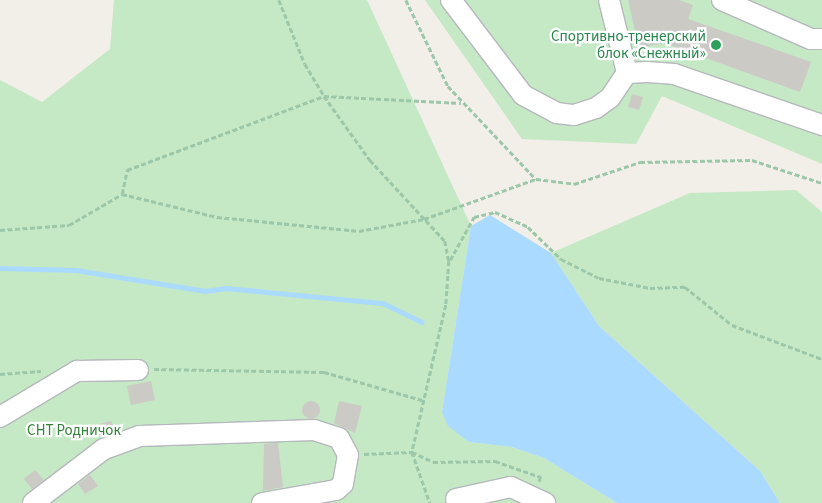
<!DOCTYPE html>
<meta charset="utf-8">
<style>
body{margin:0}
#map{position:relative;width:822px;height:503px;overflow:hidden;background:#f1efe8;font-family:"Source Sans 3",sans-serif}
div>[style]{position:absolute}
[style*='--x']{left:calc(var(--x)*1px);top:calc(var(--y)*1px);width:calc(var(--w)*1px);rotate:calc(var(--a)*1deg)}
.green>*{inset:0;background:#c5e8c5}
.water>*{inset:0;background:#aadaff}
.stream>*{height:4.5px;margin:-2.25px;padding:0 2.25px;transform-origin:2.25px;border-radius:2.25px;background:#aadaff}
.building>*{inset:0;background:#cccac5}
.round{border-radius:50%}
.path>*{height:2.5px;margin-top:-1.25px;transform-origin:0;background:repeating-linear-gradient(90deg,#9cc7a9 0 5px,transparent 0 7.5px)}
.roads{filter:drop-shadow(1px 0 #b5b8bc) drop-shadow(-1px 0 #b5b8bc) drop-shadow(0 1px #b5b8bc) drop-shadow(0 -1px #b5b8bc)}
.minor>*{height:20px;margin:-10px;padding:0 10px;transform-origin:10px;border-radius:10px;background:#fff}
.dots>*{width:14px;height:14px;translate:-50% -50%;box-sizing:border-box;border:2px solid #fff;border-radius:50%}
span{translate:-50% -50%;white-space:nowrap;text-align:center;line-height:1.15;-webkit-text-stroke:4.5px #fff;paint-order:stroke}
.leisure-label{font-size:15px;color:#27864d}
.right{translate:-100% -50%;text-align:right}
.park-label{font-size:15px;color:#348238}
</style>
<div id="map">
<div class="green">
<i style="clip-path:polygon(114px 0,367px 0,471px 226px,442px 412px,469px 442px,512px 447px,544px 458px,617px 503px,0 503px,0 80px,42px 102px,110px 49px)"></i>
<i style="clip-path:polygon(425px 0,822px 0,822px 164px,662px 96px,636px 144px,522px 139px)"></i>
<i style="clip-path:polygon(796px 190px,822px 212px,822px 503px,780px 503px,760px 471px,599px 326px,551px 253px,690px 193px)"></i>
</div>
<div class="water">
<i style="clip-path:polygon(490px 215px,551px 253px,599px 326px,760px 471px,780px 503px,617px 503px,544px 458px,512px 447px,469px 442px,448px 426px,442px 412px,471px 226px)"></i>
</div>
<div class="stream">
<i style="--x:0;--y:268;--w:76;--a:1.5"></i>
<i style="--x:76;--y:270;--w:131;--a:9.2"></i>
<i style="--x:205;--y:291;--w:21;--a:-8"></i>
<i style="--x:226;--y:288;--w:158;--a:5.5"></i>
<i style="--x:383;--y:303;--w:43;--a:26"></i>
</div>
<div class="building">
<i style="clip-path:polygon(628px 0,679px 0,693px 5px,688px 19px,811px 62px,800px 92px,664px 43px,639px 48px)"></i>
<i style="clip-path:polygon(632px 94px,643px 97px,639px 110px,628px 107px)"></i>
<i style="clip-path:polygon(151px 381px,155px 400px,131px 405px,127px 386px)"></i>
<i style="clip-path:polygon(339px 401px,362px 406px,355px 433px,334px 423px)"></i>
<i class="round" style="left:302px;top:401px;width:18px;height:18px"></i>
<i style="clip-path:polygon(111px 421px,116px 432px,105px 436px,99px 424px)"></i>
<i style="clip-path:polygon(278px 443px,283px 487px,263px 491px,264px 444px)"></i>
<i style="clip-path:polygon(35px 470px,44px 480px,32px 489px,24px 479px)"></i>
<i style="clip-path:polygon(90px 475px,98px 486px,85px 494px,78px 484px)"></i>
</div>
<div class="path">
<i style="--x:279;--y:0;--w:69;--a:67.9"></i>
<i style="--x:305;--y:64;--w:37;--a:59"></i>
<i style="--x:324;--y:96;--w:79;--a:54.3"></i>
<i style="--x:370;--y:160;--w:110;--a:47.2"></i>
<i style="--x:445;--y:241;--w:20;--a:79"></i>
<i style="--x:449;--y:261;--w:44;--a:93.9"></i>
<i style="--x:446;--y:305;--w:151;--a:103"></i>
<i style="--x:412;--y:452;--w:54;--a:70.6"></i>
<i style="--x:406;--y:0;--w:96;--a:64"></i>
<i style="--x:448;--y:86;--w:128;--a:46.6"></i>
<i style="--x:536;--y:179;--w:38;--a:7"></i>
<i style="--x:574;--y:184;--w:70;--a:-18.4"></i>
<i style="--x:640;--y:162;--w:112;--a:-1"></i>
<i style="--x:752;--y:160;--w:74;--a:18.2"></i>
<i style="--x:122;--y:194;--w:98;--a:13.6"></i>
<i style="--x:217;--y:217;--w:143;--a:5.6"></i>
<i style="--x:359;--y:231;--w:66;--a:-10.5"></i>
<i style="--x:424;--y:219;--w:119;--a:-19.7"></i>
<i style="--x:0;--y:230;--w:69;--a:-4.1"></i>
<i style="--x:69;--y:225;--w:61;--a:-30.3"></i>
<i style="--x:122;--y:194;--w:25;--a:-78"></i>
<i style="--x:127;--y:170;--w:210;--a:-20.6"></i>
<i style="--x:324;--y:96;--w:137;--a:2.9"></i>
<i style="--x:450;--y:260;--w:49;--a:-60.8"></i>
<i style="--x:474;--y:217;--w:22;--a:-13"></i>
<i style="--x:495;--y:212;--w:36;--a:24"></i>
<i style="--x:528;--y:227;--w:46;--a:44.1"></i>
<i style="--x:561;--y:259;--w:42;--a:26.6"></i>
<i style="--x:599;--y:278;--w:52;--a:11.1"></i>
<i style="--x:650;--y:288;--w:35;--a:-2"></i>
<i style="--x:685;--y:287;--w:60;--a:39"></i>
<i style="--x:732;--y:325;--w:96;--a:20.7"></i>
<i style="--x:154;--y:369;--w:170;--a:1"></i>
<i style="--x:324;--y:372;--w:102;--a:15.9"></i>
<i style="--x:0;--y:374;--w:41;--a:-4.2"></i>
<i style="--x:364;--y:454;--w:48;--a:-2.4"></i>
<i style="--x:412;--y:452;--w:23;--a:25"></i>
<i style="--x:433;--y:462;--w:62;--a:-0.9"></i>
<i style="--x:495;--y:461;--w:49;--a:19.2"></i>
<i style="--x:541;--y:477;--w:5;--a:112"></i>
</div>
<div class="roads">
<div class="minor">
<i style="--x:451;--y:0;--w:119;--a:52.8"></i>
<i style="--x:523;--y:95;--w:38;--a:28"></i>
<i style="--x:557;--y:113;--w:17;--a:7"></i>
<i style="--x:574;--y:115;--w:23;--a:-18"></i>
<i style="--x:596;--y:108;--w:17;--a:-36"></i>
<i style="--x:610;--y:98;--w:30;--a:-56"></i>
<i style="--x:627;--y:73;--w:20;--a:-3"></i>
<i style="--x:647;--y:72;--w:27;--a:4"></i>
<i style="--x:674;--y:74;--w:157;--a:19"></i>
<i style="--x:609;--y:0;--w:75;--a:76.1"></i>
<i style="--x:722;--y:0;--w:97;--a:23.7"></i>
<i style="--x:811;--y:39;--w:11;--a:0"></i>
<i style="--x:0;--y:417;--w:90;--a:-30.9"></i>
<i style="--x:77;--y:371;--w:61;--a:-0.9"></i>
<i style="--x:456;--y:499;--w:56;--a:-12.3"></i>
<i style="--x:511;--y:487;--w:38;--a:25"></i>
<i style="--x:33;--y:503;--w:89;--a:-37.3"></i>
<i style="--x:104;--y:449;--w:38;--a:-20"></i>
<i style="--x:140;--y:436;--w:174;--a:-2"></i>
<i style="--x:314;--y:430;--w:26;--a:18"></i>
<i style="--x:339;--y:438;--w:19;--a:62"></i>
<i style="--x:348;--y:455;--w:29;--a:100"></i>
<i style="--x:343;--y:484;--w:9;--a:139"></i>
<i style="--x:336;--y:490;--w:75;--a:170"></i>
</div>
</div>
<div class="dots">
<i style="left:716px;top:45px;background:#2e9e5b"></i>
</div>
<div class="leisure-label">
<span class="right" style="left:706px;top:45px">Спортивно-тренерский<br>блок «Снежный»</span>
</div>
<div class="park-label">
<span style="left:74px;top:431px">СНТ Родничок</span>
</div>
</div>
